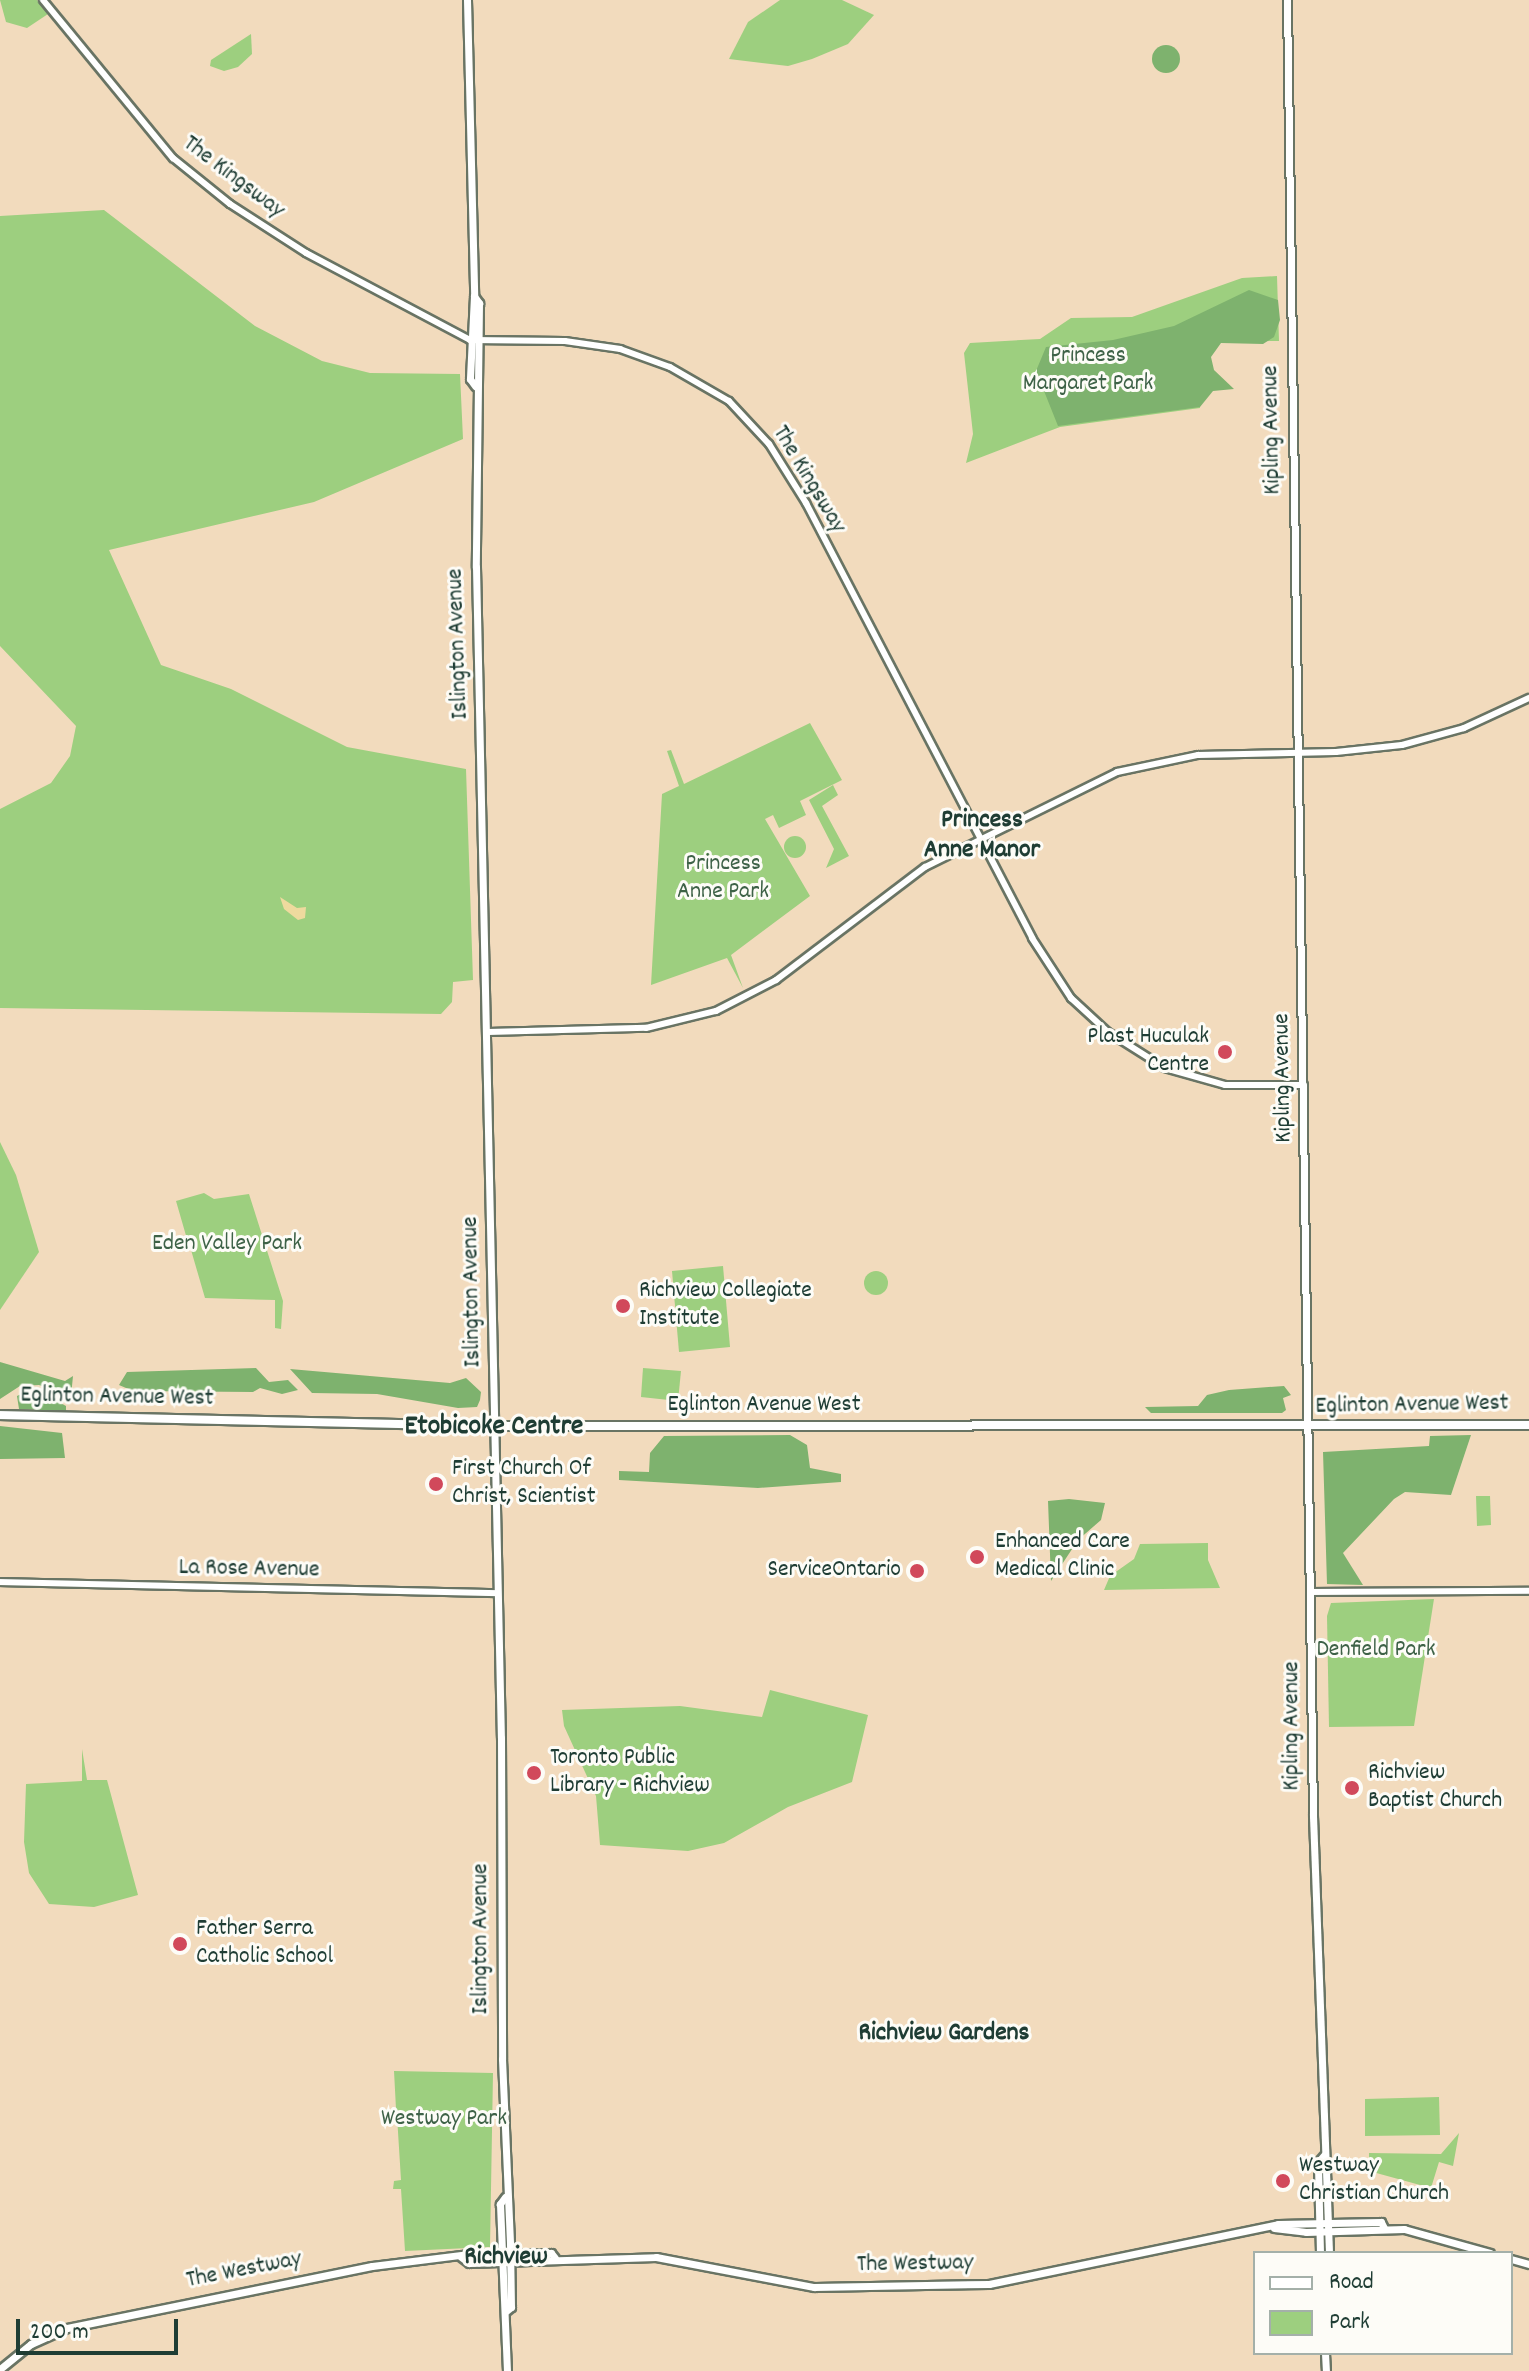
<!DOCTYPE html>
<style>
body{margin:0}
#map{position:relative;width:1529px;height:2371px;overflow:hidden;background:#f2dbbd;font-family:Dekko,sans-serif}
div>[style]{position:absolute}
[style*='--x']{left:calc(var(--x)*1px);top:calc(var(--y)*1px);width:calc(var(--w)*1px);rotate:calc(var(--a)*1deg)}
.green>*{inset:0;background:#9dcf7f}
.round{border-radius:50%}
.forest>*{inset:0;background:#7eb26e}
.sand>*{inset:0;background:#eeda9e}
.roads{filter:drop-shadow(2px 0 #697464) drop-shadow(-2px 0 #697464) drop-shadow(0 2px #697464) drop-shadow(0 -2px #697464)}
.tertiary>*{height:6px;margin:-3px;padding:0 3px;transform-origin:3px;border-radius:3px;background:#fff}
.secondary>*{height:7px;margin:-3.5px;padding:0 3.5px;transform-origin:3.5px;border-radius:3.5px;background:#fff}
.primary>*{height:8px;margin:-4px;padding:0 4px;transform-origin:4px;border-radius:4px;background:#fff}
.dots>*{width:22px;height:22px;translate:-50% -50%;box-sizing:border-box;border:4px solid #fdfcf7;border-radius:50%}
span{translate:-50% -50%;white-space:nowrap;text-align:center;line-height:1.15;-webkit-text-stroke:6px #fdfcf7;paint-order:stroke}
.street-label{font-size:24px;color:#1f3d34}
.park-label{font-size:24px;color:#3e6247}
.poi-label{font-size:24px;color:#1f3d34}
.right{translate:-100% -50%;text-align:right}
.left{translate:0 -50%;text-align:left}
.neighbourhood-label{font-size:26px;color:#1f3d34;font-weight:700}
.quarter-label{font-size:28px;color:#1f3d34;font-weight:700}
.legend{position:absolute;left:1253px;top:2251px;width:260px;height:104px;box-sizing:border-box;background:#fdfcf7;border:2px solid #a4b0a9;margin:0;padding:10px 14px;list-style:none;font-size:24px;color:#1f3d34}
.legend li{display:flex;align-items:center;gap:16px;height:40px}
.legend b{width:40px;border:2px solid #a4b0a9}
.scale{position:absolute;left:16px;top:2319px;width:162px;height:36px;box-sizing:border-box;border:4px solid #1f3d34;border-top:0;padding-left:10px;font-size:24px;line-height:28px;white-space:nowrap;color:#1f3d34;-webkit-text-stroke:6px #fdfcf7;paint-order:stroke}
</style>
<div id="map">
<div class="green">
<i style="clip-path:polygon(0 0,37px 0,48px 14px,27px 28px,6px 22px)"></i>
<i style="clip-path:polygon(780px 0,842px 0,874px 15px,848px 44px,812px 59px,788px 66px,729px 59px,748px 22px)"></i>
<i style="clip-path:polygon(251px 34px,252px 54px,238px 67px,224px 71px,210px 66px,211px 60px)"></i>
<i style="clip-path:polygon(104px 210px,255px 326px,322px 361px,370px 373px,460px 374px,463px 439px,314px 502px,109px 550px,161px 665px,231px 689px,347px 747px,466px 769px,473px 980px,453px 982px,452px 1002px,441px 1014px,0 1008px,0 809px,51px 783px,70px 756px,76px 726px,0 646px,0 216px)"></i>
<i style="clip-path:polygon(1277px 276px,1279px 341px,1199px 342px,1200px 408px,1060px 427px,966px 463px,973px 434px,964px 353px,970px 343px,1040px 339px,1071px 318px,1132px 317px,1242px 278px)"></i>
<i style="clip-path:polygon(810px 723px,842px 780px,800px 801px,806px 815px,779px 828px,773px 815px,765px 819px,810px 896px,731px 955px,743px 988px,727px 958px,651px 985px,662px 794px,679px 786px,667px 751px,671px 750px,684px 784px)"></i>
<i style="clip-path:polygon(833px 785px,838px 795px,822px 806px,849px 856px,826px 868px,834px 849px,809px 800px)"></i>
<i class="round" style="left:784px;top:836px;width:22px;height:22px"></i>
<i style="clip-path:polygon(0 1142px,16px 1175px,39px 1252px,0 1310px)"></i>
<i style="clip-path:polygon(204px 1193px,214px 1199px,249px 1194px,283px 1301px,281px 1329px,275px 1328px,275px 1300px,205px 1298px,189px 1243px,161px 1250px,187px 1239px,176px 1201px)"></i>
<i style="clip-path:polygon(723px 1266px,730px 1347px,679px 1352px,672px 1271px)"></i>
<i class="round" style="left:864px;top:1271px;width:24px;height:24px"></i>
<i style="clip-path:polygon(643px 1368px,681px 1371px,678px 1401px,641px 1397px)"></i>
<i style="clip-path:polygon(1476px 1496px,1490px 1496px,1491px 1525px,1477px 1526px)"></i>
<i style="clip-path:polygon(1208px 1543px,1208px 1560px,1220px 1588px,1104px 1590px,1110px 1576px,1134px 1559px,1140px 1544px)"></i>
<i style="clip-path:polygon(1434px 1599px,1414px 1726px,1329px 1727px,1327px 1616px,1331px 1603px)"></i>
<i style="clip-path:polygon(770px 1690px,868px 1715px,852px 1782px,788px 1807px,724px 1843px,688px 1851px,600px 1845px,596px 1796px,564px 1726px,562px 1710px,680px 1706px,762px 1717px)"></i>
<i style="clip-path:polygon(82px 1749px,87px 1780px,107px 1780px,138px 1895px,94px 1907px,49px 1904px,29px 1873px,24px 1842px,26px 1784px,82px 1781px)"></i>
<i style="clip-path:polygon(394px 2071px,493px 2073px,490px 2247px,405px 2251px,401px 2189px,393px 2189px,394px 2181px,401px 2180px,397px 2116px,382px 2115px,381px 2109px,396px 2109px)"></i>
<i style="clip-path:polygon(1439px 2097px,1440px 2135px,1365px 2136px,1365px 2099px)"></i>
<i style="clip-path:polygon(1459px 2133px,1453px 2166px,1439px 2162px,1431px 2188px,1369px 2171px,1369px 2153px,1441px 2154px)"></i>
</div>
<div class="forest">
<i class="round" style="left:1152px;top:45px;width:28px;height:28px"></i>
<i style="clip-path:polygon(1249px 290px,1278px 300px,1280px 320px,1274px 337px,1263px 344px,1221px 343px,1211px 357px,1214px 370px,1234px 389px,1213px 391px,1200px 407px,1058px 426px,1036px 371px,1046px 347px,1113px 340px,1174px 326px)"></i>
<i style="clip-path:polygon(0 1362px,65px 1381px,73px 1376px,71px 1396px,39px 1385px,20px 1386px,0 1399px)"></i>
<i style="clip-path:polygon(256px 1368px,269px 1382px,288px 1380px,298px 1390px,282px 1394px,260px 1388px,253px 1392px,133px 1391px,119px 1385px,127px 1372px)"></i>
<i style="clip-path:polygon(290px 1369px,450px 1383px,466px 1378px,481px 1392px,480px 1400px,477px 1407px,458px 1408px,377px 1394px,312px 1393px)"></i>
<i style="clip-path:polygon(1284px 1386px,1291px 1395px,1283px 1398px,1286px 1410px,1282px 1413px,1151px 1413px,1145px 1407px,1198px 1406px,1207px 1395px,1229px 1390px)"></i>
<i style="clip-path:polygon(27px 1391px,41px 1392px,66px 1406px,66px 1411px,19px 1409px,17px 1396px)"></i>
<i style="clip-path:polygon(0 1426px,62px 1433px,65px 1458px,0 1459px)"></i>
<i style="clip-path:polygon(790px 1435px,807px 1445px,810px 1468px,841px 1474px,841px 1482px,758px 1488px,619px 1480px,619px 1471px,649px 1472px,650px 1453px,664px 1436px)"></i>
<i style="clip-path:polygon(1471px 1435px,1451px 1495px,1405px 1492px,1394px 1499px,1343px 1553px,1363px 1585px,1327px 1584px,1323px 1452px,1429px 1446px,1430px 1436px)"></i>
<i style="clip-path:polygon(1069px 1499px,1105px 1503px,1101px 1520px,1078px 1540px,1051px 1581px,1048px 1501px)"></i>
</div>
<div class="sand">
<i style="clip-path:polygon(280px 897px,297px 908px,306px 907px,305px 918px,298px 920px,284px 909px)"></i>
</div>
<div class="roads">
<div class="tertiary">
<i style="--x:43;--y:0;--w:205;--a:50.6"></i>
<i style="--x:173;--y:158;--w:73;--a:38.9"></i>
<i style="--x:230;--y:204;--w:90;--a:32.8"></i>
<i style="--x:306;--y:253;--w:186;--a:27.9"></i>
<i style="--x:470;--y:340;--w:95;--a:0.6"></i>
<i style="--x:565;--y:341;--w:56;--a:8.3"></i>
<i style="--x:620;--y:349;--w:53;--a:19.8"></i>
<i style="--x:670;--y:367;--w:68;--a:30"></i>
<i style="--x:729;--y:401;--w:59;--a:47.1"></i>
<i style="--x:769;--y:444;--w:70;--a:57.9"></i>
<i style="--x:806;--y:503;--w:490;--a:62.5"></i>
<i style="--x:1032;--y:938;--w:72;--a:57"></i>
<i style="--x:1071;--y:998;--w:50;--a:42.6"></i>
<i style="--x:1108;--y:1032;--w:67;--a:32.3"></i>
<i style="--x:1165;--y:1068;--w:62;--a:15.8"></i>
<i style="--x:1225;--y:1085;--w:79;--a:0"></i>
<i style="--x:488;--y:1032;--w:158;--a:-1.5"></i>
<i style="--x:646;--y:1028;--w:72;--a:-13.7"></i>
<i style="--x:716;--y:1011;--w:68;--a:-27.3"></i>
<i style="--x:776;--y:980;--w:187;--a:-37.2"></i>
<i style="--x:925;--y:867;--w:214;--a:-26.3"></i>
<i style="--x:1117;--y:772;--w:83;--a:-11.9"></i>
<i style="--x:1198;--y:755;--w:138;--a:-1.2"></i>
<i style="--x:1336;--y:752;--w:66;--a:-6.1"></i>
<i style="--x:1402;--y:745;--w:64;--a:-15.3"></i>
<i style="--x:1464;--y:728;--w:72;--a:-24.8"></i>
<i style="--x:0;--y:1582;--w:497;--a:1.3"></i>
<i style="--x:1312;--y:1592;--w:217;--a:-0.3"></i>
</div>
<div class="secondary">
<i style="--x:467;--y:0;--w:296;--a:88.6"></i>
<i style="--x:474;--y:296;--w:83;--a:92.8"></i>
<i style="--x:470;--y:379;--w:9;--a:54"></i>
<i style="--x:1287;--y:0;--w:1816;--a:89.18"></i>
<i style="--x:1313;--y:1816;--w:437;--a:87.9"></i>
<i style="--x:474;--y:296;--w:9;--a:54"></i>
<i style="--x:479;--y:303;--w:264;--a:90.7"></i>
<i style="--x:476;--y:567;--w:1171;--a:88.78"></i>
<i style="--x:501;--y:1738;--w:321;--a:89.8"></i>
<i style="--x:502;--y:2059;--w:185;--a:87.5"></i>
<i style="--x:510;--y:2244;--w:63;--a:89.1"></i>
<i style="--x:511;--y:2307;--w:6;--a:141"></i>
<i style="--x:505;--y:2197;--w:9;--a:126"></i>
<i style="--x:500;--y:2204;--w:167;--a:87.6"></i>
<i style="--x:1274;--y:2228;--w:32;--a:7"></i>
<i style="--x:1306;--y:2232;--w:98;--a:-1.8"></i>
<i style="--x:1404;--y:2229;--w:89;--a:15.6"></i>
<i style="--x:1320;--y:2253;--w:91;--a:-91.3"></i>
<i style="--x:1318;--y:2162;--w:9;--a:-49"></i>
<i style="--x:461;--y:2257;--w:10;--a:37"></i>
<i style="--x:469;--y:2263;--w:187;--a:-1.8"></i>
<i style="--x:656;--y:2257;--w:161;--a:10.8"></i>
<i style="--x:814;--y:2287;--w:175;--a:-1"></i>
<i style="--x:989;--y:2284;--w:295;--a:-11.7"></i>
<i style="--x:1278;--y:2224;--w:103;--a:-1.1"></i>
<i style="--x:1381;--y:2222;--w:7;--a:63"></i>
<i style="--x:1511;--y:2259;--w:19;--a:16"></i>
<i style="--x:1325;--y:2353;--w:18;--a:87"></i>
<i style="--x:0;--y:2369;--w:40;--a:-39"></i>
<i style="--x:31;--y:2344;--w:39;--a:-24"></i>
<i style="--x:67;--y:2328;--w:311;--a:-11.5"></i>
<i style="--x:372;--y:2266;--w:98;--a:-7.1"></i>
<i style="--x:469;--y:2254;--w:82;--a:-0.7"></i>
<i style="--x:551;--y:2253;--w:6;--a:51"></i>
</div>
<div class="primary">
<i style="--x:0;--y:1415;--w:495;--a:1.3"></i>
<i style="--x:495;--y:1426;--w:1034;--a:-0.06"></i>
</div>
</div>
<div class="dots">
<i style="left:1225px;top:1052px;background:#d1495b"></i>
<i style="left:623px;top:1306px;background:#d1495b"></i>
<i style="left:436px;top:1484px;background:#d1495b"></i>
<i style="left:977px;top:1557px;background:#d1495b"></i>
<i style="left:917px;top:1571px;background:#d1495b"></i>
<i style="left:534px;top:1773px;background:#d1495b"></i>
<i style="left:1352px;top:1788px;background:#d1495b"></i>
<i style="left:180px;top:1944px;background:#d1495b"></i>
<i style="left:1283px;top:2181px;background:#d1495b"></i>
</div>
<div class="street-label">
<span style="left:233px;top:178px;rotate:37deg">The Kingsway</span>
<span style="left:1273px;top:430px;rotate:-91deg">Kipling Avenue</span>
<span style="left:808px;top:480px;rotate:59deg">The Kingsway</span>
<span style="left:459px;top:644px;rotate:-92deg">Islington Avenue</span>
<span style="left:1284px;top:1078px;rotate:-91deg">Kipling Avenue</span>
<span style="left:473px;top:1292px;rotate:-91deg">Islington Avenue</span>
<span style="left:117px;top:1398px;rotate:1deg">Eglinton Avenue West</span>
<span style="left:764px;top:1406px">Eglinton Avenue West</span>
<span style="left:1412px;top:1406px;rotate:-1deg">Eglinton Avenue West</span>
<span style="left:249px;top:1570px;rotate:1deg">La Rose Avenue</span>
<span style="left:1293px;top:1726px;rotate:-90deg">Kipling Avenue</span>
<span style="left:482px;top:1939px;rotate:-90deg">Islington Avenue</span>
<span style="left:915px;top:2265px;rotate:-1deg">The Westway</span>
<span style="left:244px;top:2271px;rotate:-11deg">The Westway</span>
</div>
<div class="park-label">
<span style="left:1088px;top:371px">Princess<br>Margaret Park</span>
<span style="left:723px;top:879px">Princess<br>Anne Park</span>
<span style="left:227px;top:1245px">Eden Valley Park</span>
<span style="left:1376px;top:1651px">Denfield Park</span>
<span style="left:444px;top:2120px">Westway Park</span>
</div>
<div class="poi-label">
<span class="right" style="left:1209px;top:1052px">Plast Huculak<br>Centre</span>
<span class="left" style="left:639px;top:1306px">Richview Collegiate<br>Institute</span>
<span class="left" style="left:452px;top:1484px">First Church Of<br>Christ, Scientist</span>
<span class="left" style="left:995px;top:1557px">Enhanced Care<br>Medical Clinic</span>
<span class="right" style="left:901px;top:1571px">ServiceOntario</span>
<span class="left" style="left:550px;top:1773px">Toronto Public<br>Library - Richview</span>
<span class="left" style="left:1368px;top:1788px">Richview<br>Baptist Church</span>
<span class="left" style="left:196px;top:1944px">Father Serra<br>Catholic School</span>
<span class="left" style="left:1299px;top:2181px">Westway<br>Christian Church</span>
</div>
<div class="neighbourhood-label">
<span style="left:982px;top:836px">Princess<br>Anne Manor</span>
<span style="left:944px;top:2034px">Richview Gardens</span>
<span style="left:506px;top:2258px">Richview</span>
</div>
<div class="quarter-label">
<span style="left:494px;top:1428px">Etobicoke Centre</span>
</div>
<ul class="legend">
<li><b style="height:10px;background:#fff"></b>Road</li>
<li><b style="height:22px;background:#9dcf7f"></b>Park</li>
</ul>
<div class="scale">200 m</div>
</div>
